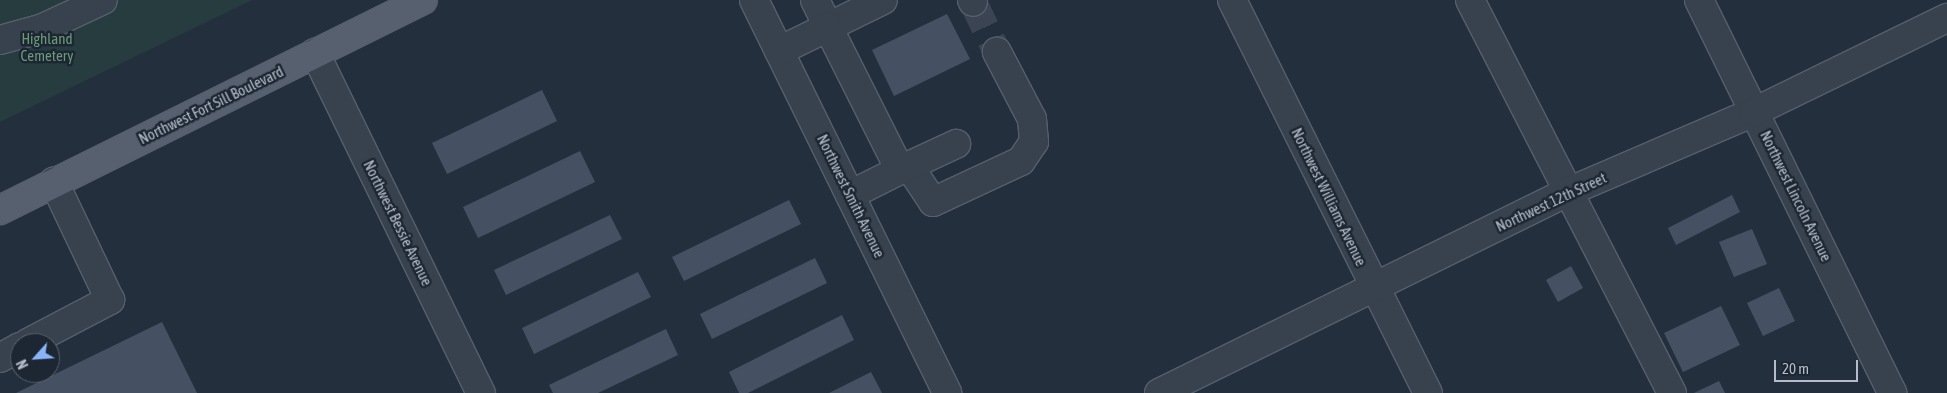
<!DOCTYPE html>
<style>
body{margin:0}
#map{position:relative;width:1947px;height:393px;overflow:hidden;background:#242f3e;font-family:"Asap Condensed",sans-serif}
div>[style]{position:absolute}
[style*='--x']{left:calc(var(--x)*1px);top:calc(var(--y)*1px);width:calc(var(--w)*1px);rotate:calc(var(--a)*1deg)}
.green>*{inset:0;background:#263c3f}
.building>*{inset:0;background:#455162}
.minor-tunnel>*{height:28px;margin-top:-14px;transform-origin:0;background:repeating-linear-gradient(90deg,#3a4453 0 28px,transparent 0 42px)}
.roads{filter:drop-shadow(1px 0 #565f6c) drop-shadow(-1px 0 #565f6c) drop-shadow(0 1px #565f6c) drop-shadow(0 -1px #565f6c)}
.minor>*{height:28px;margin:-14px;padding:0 14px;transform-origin:14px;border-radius:14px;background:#38414e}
.major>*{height:28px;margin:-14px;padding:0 14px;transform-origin:14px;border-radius:14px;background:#56606e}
span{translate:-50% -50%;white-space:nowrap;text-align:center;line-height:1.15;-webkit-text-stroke:5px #1d2633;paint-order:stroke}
.park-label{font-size:15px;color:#6b9a76}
.street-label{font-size:15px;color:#b4bcc9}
.north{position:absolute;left:10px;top:333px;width:50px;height:50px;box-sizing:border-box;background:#1d2633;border:1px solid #59626f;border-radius:50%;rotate:244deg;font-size:14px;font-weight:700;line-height:20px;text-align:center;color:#b4bcc9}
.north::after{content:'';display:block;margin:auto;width:18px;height:22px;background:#8ab4f8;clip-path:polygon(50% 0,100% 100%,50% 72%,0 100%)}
.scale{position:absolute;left:1774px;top:360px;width:84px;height:22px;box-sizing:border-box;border:2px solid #b4bcc9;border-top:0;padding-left:6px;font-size:15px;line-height:18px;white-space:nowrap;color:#b4bcc9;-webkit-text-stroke:4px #1d2633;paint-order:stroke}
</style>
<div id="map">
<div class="green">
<i style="clip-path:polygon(0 0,252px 0,0 122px)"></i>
</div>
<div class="building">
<i style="clip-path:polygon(947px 14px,970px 59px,894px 96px,872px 50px)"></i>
<i style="clip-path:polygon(542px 90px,557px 121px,447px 174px,432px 143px)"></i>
<i style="clip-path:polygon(580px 151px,595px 182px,478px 238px,463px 207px)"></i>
<i style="clip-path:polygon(1732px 195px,1740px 212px,1676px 245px,1668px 228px)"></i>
<i style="clip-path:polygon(789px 200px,801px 224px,684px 281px,672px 257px)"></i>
<i style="clip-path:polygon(610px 215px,622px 239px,506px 295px,494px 270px)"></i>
<i style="clip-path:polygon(1752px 229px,1767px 264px,1734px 277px,1719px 242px)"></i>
<i style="clip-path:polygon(815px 258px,827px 283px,712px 339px,700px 314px)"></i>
<i style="clip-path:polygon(1571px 266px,1583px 288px,1558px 302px,1546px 280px)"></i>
<i style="clip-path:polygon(638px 272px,651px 297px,534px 354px,522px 328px)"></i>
<i style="clip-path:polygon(1779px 288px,1795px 321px,1763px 336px,1747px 303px)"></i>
<i style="clip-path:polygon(1721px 306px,1740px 345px,1683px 372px,1664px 333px)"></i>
<i style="clip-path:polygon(842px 315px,854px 340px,748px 393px,739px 393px,729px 372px)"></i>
<i style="clip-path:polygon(162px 322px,197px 393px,16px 393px)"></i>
<i style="clip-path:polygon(666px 329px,678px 355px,598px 393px,553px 393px,549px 385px)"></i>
<i style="clip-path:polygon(871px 372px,882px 393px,829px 393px)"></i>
<i style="clip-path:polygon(1719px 381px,1725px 393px,1694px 393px)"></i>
</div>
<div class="minor-tunnel">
<i style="--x:973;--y:2;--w:55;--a:64.4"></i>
</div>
<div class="roads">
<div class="minor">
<i style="--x:754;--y:0;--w:438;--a:63.8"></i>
<i style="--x:815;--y:0;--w:30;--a:64"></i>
<i style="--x:828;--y:27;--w:61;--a:-26.1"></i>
<i style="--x:972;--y:0;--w:2;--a:63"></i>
<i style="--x:1232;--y:0;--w:439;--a:63.5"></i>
<i style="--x:1470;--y:0;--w:442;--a:62.8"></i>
<i style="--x:1699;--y:0;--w:438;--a:63.8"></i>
<i style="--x:0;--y:40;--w:45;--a:-15.6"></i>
<i style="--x:43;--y:28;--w:66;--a:-25"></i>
<i style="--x:779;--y:51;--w:55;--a:-26.1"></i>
<i style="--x:828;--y:27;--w:160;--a:63.3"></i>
<i style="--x:900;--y:170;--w:56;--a:153.4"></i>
<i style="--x:315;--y:53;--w:378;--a:64"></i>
<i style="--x:909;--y:166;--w:43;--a:56.3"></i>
<i style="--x:933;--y:202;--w:97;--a:-25"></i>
<i style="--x:1021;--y:161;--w:23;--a:-56"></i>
<i style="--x:1034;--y:142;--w:23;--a:-95"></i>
<i style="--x:1032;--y:119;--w:76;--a:-117.6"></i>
<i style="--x:900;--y:170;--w:62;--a:-24.9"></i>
<i style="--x:28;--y:343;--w:93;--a:-27.7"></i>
<i style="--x:110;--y:300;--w:131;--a:-115.4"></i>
<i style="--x:0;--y:358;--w:23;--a:-29"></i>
<i style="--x:1159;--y:393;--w:458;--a:-26.2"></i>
<i style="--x:1570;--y:191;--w:200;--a:-23.2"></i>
<i style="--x:1754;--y:112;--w:215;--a:-26"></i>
</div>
<div class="major">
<i style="--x:0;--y:210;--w:472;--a:-26.4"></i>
</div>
</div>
<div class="park-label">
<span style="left:47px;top:47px">Highland<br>Cemetery</span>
</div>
<div class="street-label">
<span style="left:211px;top:105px;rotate:-26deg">Northwest Fort Sill Boulevard</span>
<span style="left:851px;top:196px;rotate:64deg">Northwest Smith Avenue</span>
<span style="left:1796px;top:196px;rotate:64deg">Northwest Lincoln Avenue</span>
<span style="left:1329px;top:197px;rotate:64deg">Northwest Williams Avenue</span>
<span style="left:1551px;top:202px;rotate:-25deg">Northwest 12th Street</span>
<span style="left:398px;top:223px;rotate:64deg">Northwest Bessie Avenue</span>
</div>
<div class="north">N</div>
<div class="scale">20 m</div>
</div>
